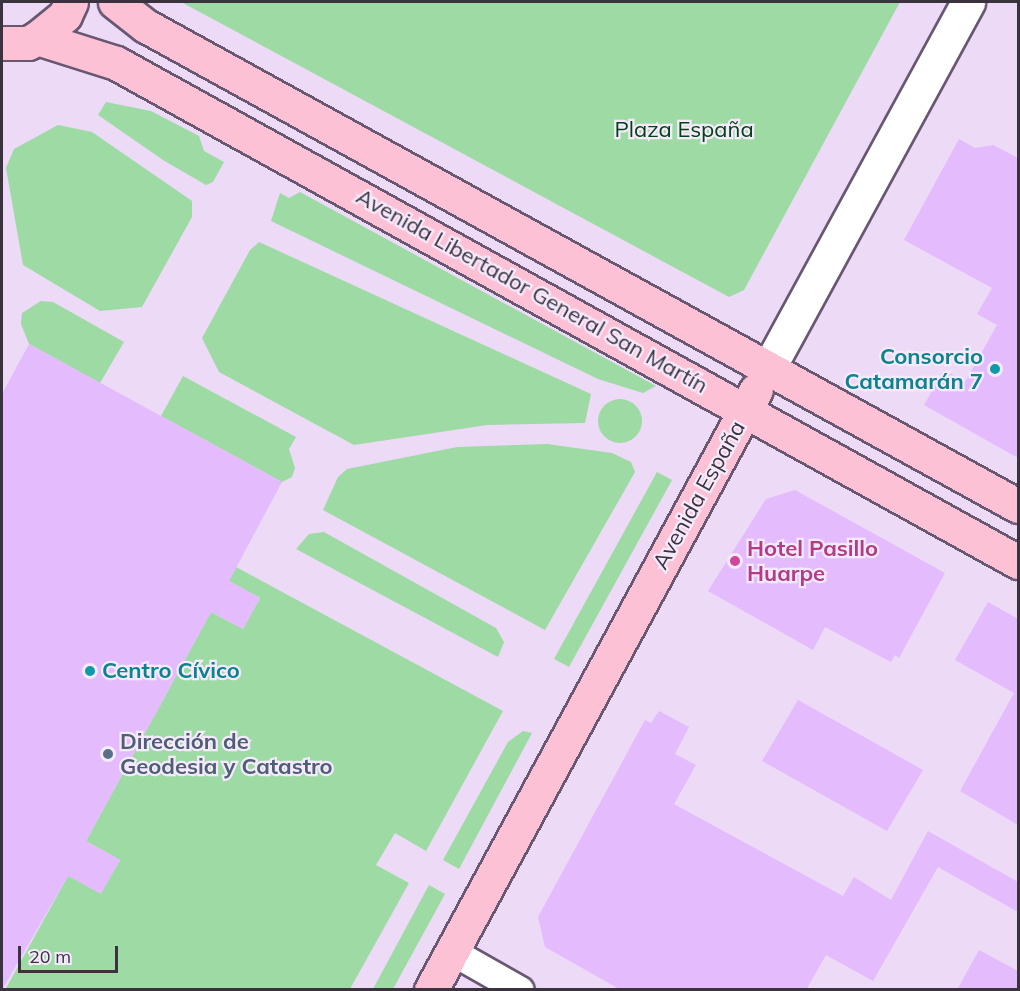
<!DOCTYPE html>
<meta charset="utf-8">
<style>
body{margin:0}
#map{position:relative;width:1020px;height:991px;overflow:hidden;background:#ecdaf7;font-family:Mulish,sans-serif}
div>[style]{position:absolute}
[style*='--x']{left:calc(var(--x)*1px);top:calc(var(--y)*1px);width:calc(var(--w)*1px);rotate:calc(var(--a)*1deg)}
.green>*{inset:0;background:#9edaa4}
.round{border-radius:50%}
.building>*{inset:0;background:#e4bbfd}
.roads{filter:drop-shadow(2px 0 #675770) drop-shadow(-2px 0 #675770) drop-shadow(0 2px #675770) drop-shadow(0 -2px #675770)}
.street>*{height:27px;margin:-13.5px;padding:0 13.5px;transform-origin:13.5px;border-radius:13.5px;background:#fff}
.secondary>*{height:33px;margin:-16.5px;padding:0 16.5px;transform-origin:16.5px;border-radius:16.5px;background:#fff}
.primary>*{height:33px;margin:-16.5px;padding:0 16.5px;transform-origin:16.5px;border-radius:16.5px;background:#fdc1d6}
.dots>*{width:16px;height:16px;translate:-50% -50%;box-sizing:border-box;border:3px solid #f5eafc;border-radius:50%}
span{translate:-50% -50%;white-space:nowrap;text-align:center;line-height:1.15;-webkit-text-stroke:4.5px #f5eafc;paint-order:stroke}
.park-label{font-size:22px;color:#034014}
.street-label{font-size:22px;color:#3a333e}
.culture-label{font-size:22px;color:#0d838f;font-weight:700}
.right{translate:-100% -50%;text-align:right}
.left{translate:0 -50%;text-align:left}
.hotel-label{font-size:22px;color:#b23c85;font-weight:700}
.service-label{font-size:22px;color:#4e5e75;font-weight:700}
.frame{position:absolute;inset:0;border:3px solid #3a333e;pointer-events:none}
.scale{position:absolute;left:18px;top:946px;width:100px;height:27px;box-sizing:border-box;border:3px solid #3a333e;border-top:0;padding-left:8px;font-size:18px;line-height:21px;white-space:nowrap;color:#3a333e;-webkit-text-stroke:4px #f5eafc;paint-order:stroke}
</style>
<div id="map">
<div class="green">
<i style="clip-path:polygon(181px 2px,900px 2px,744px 290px,729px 297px)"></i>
<i style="clip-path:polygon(106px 102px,151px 111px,199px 136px,204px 151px,224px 162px,213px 182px,206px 185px,163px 160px,98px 115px)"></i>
<i style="clip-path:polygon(58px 125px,92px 132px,192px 201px,192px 217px,142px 307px,100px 311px,23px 265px,6px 168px,14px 149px)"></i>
<i style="clip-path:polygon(300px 192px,656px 386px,643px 393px,598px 379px,271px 221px,280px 193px,289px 198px)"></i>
<i style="clip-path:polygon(259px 242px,591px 394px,585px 423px,487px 425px,354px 445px,219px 372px,202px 338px,250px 250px)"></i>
<i style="clip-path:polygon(41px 301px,53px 302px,124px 342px,100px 383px,29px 344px,21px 324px,22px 313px)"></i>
<i style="clip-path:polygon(183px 376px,296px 437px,289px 449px,295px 468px,292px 477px,282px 482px,161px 416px)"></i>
<i class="round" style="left:598px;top:399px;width:44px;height:44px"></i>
<i style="clip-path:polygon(547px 444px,612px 453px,631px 462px,635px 472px,545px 630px,323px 510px,338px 477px,347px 469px,457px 447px)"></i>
<i style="clip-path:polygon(657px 472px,672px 480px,569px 667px,554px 659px)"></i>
<i style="clip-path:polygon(324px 532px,496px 628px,504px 642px,498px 657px,296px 549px,309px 534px)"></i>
<i style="clip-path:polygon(236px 567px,503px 711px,426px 851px,395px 833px,376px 865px,409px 883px,350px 989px,5px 990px,68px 876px,101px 893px,120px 860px,86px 841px,211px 612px,243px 629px,260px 598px,229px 581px)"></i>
<i style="clip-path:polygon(523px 731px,532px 733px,459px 869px,443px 860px,508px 742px)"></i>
<i style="clip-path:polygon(429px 885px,445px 894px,393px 989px,373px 989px)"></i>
</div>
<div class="building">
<i style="clip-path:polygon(959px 139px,975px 148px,993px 145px,1018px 158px,1018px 458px,924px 405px,944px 370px,965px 382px,997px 325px,977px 314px,992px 288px,904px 240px)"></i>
<i style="clip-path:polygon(29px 344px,282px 482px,229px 581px,260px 598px,243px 629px,211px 612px,86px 841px,120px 860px,101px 894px,68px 876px,2px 990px,2px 394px)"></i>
<i style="clip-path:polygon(795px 490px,945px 573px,899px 658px,895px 655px,891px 662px,825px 627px,813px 650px,708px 591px,766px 499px)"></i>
<i style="clip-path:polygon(988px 602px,1018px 619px,1018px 825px,960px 791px,1014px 693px,955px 660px)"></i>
<i style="clip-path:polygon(798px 700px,923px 770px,887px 831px,762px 761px)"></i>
<i style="clip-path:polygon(659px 711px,689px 727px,675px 754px,696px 765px,674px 804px,716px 827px,843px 896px,854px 877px,891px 900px,928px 831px,1018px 882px,1018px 912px,938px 867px,873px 981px,826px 955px,806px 990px,621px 990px,545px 947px,538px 917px,645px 720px,651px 723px)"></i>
<i style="clip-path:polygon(979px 950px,1018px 971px,1018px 990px,957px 990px)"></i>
</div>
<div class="roads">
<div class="street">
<i style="--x:451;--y:951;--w:79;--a:29.5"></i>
</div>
<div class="secondary">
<i style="--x:768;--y:369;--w:418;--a:-61.4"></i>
</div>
<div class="primary">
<i style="--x:115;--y:2;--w:39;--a:38"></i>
<i style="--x:146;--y:26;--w:995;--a:28.83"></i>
<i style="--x:37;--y:38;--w:83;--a:17.6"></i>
<i style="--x:116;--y:63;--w:1031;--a:28.95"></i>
<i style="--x:2;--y:43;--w:26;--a:0"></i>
<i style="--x:28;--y:43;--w:10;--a:-29"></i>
<i style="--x:37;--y:38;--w:36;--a:-39"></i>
<i style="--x:65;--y:15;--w:14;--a:-65"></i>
<i style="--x:431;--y:990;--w:682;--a:-61.56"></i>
</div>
</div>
<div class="dots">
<i style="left:995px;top:369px;background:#0f9aa8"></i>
<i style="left:735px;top:561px;background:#d1479c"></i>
<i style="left:90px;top:671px;background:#0f9aa8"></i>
<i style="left:108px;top:754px;background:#5c6f8a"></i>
</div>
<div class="park-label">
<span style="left:684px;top:130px">Plaza España</span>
</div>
<div class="street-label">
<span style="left:532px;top:291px;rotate:29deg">Avenida Libertador General San Martín</span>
<span style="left:699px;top:495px;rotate:-61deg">Avenida España</span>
</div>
<div class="culture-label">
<span class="right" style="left:983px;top:369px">Consorcio<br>Catamarán 7</span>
<span class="left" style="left:102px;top:671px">Centro Cívico</span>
</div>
<div class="hotel-label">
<span class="left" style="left:747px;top:561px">Hotel Pasillo<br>Huarpe</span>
</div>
<div class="service-label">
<span class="left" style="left:120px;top:754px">Dirección de<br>Geodesia y Catastro</span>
</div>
<div class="frame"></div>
<div class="scale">20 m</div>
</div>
